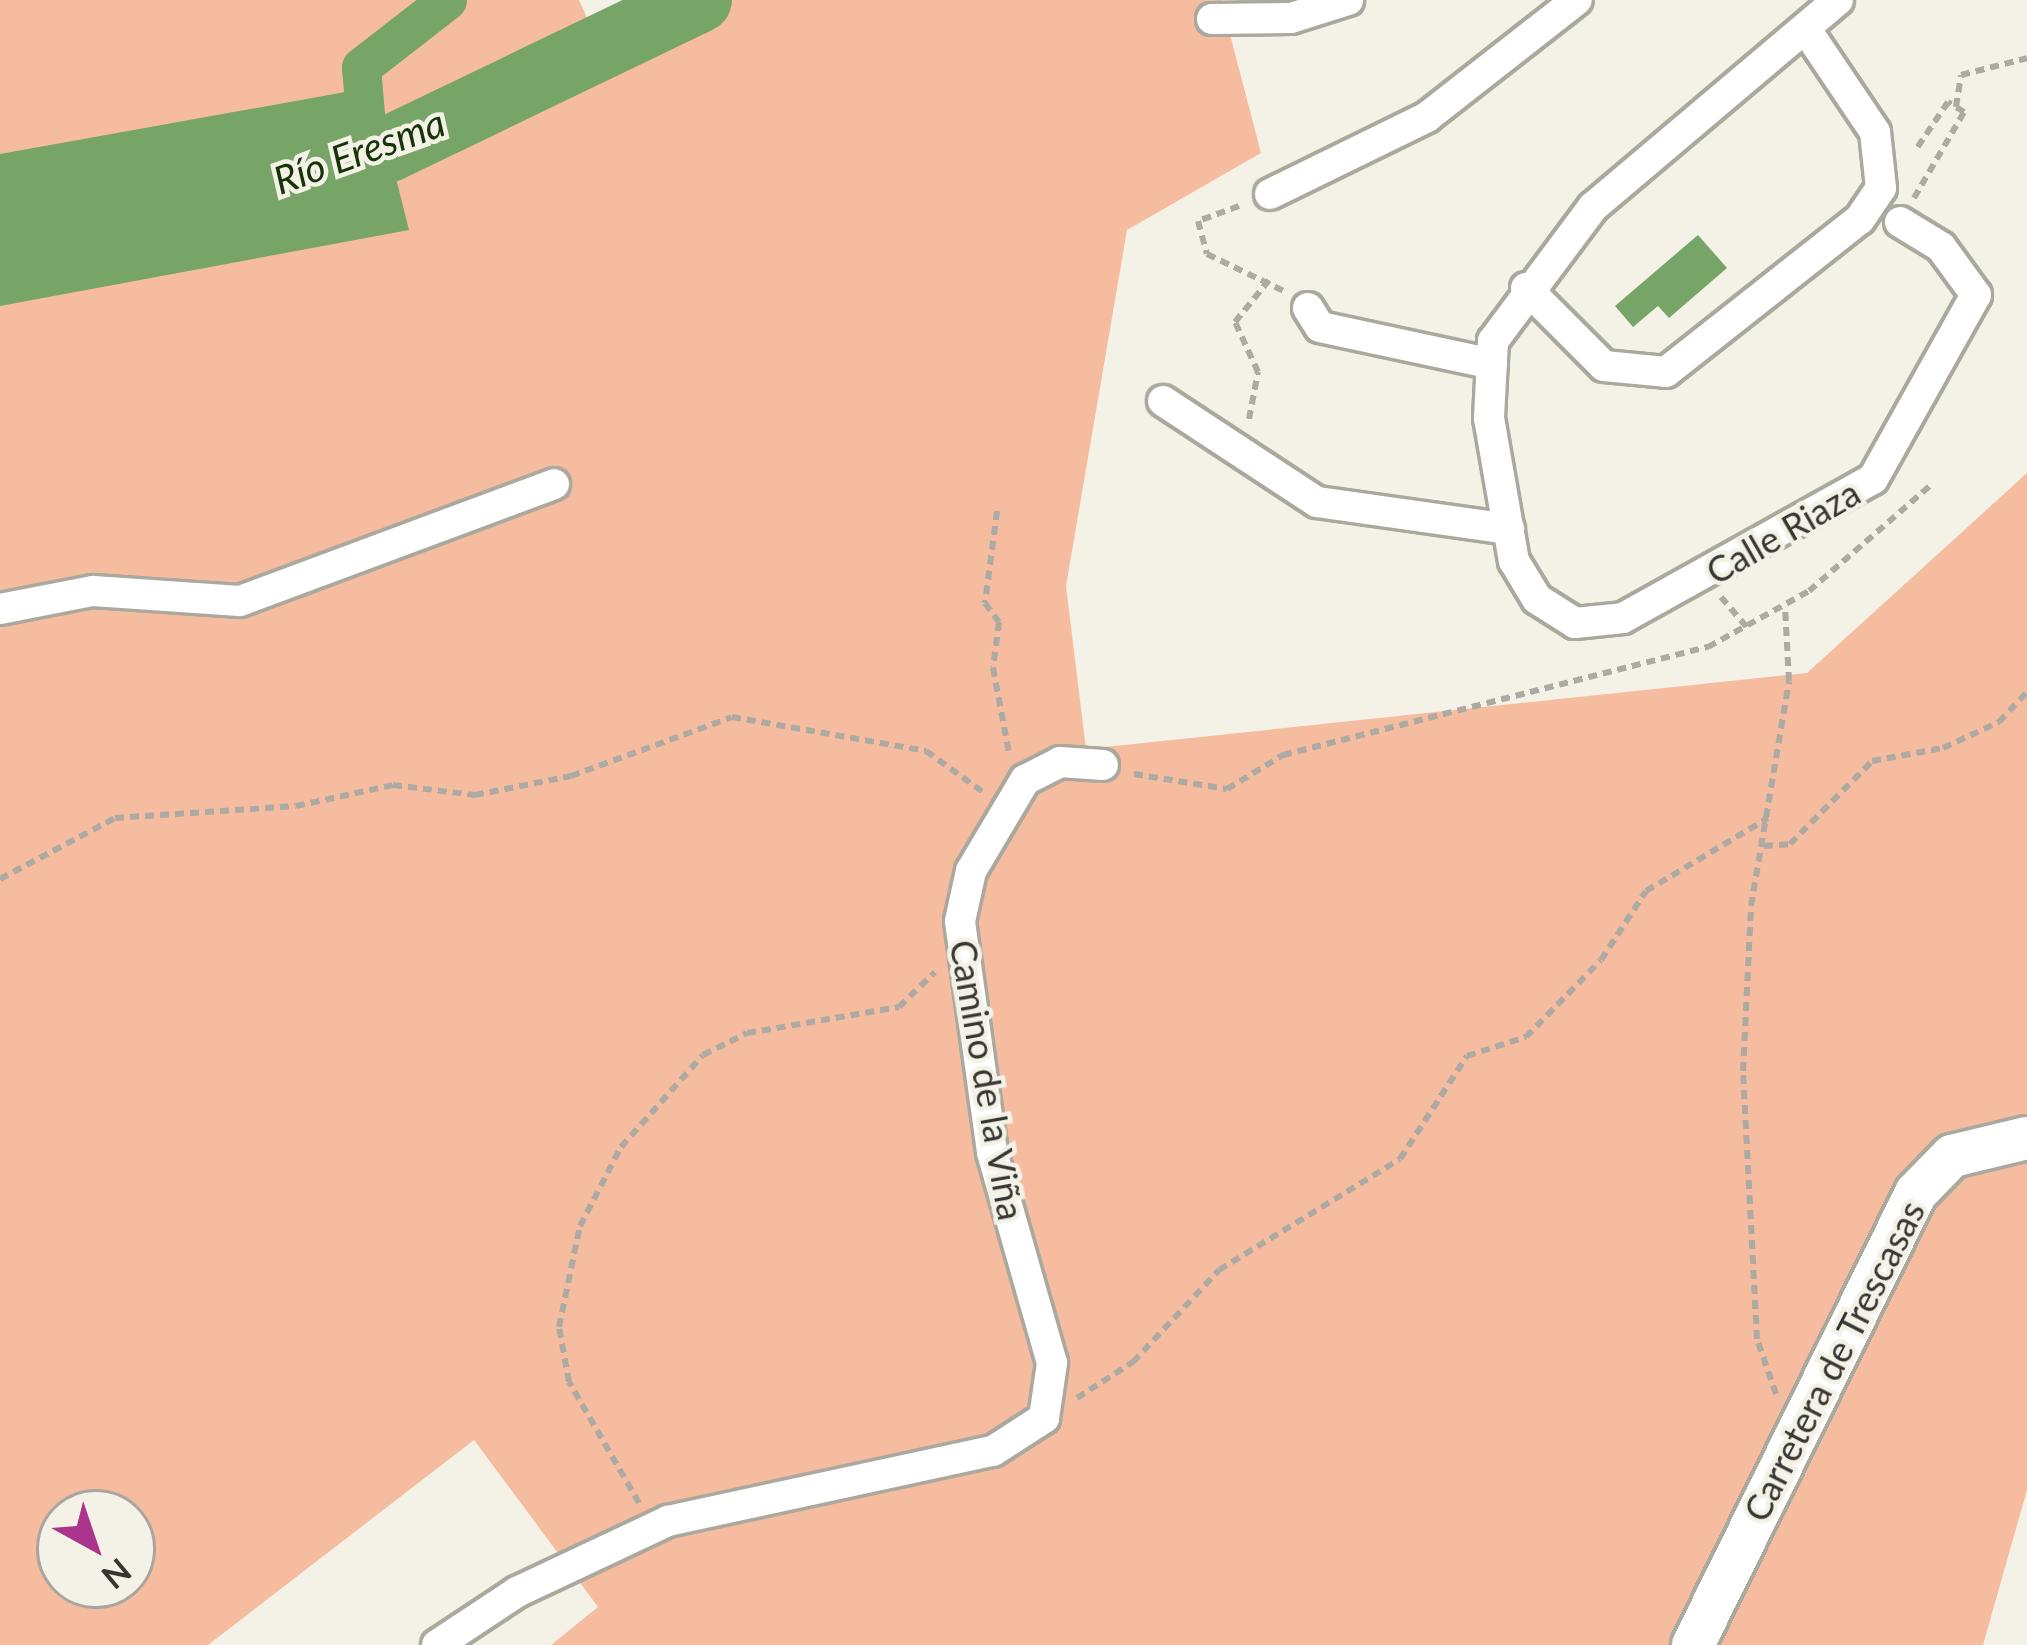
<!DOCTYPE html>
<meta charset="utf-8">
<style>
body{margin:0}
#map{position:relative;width:2027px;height:1645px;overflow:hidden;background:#f4f1e7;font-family:Lato,sans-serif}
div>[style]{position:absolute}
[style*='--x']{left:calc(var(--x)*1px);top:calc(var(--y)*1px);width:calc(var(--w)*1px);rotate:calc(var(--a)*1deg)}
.green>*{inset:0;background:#f5bca0}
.water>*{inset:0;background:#77a568}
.canal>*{height:39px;margin:-19.5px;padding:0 19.5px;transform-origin:19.5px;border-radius:19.5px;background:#77a568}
.river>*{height:66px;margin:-33px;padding:0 33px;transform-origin:33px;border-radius:33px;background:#77a568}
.path>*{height:6px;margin-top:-3px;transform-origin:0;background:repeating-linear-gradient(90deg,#adaaa3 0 9px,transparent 0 15px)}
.roads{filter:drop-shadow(3px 0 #aba89e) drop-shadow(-3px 0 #aba89e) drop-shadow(0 3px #aba89e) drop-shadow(0 -3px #aba89e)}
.street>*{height:30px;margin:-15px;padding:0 15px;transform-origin:15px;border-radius:15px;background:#fff}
.secondary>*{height:42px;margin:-21px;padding:0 21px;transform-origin:21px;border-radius:21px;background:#fff}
span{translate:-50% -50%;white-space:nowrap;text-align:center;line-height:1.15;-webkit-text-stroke:9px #f4f1e7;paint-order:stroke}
.street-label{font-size:36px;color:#363531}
.water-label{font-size:39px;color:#153408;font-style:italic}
.north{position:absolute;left:36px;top:1489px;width:120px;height:120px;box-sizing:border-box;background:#f4f1e7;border:3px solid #a8a69e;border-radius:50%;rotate:140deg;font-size:33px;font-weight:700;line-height:48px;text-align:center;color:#363531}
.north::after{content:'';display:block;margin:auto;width:42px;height:54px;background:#ab358d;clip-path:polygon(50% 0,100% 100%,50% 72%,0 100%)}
</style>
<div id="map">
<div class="green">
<i style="clip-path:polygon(evenodd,0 0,579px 0,596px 38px,677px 0,1221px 0,1261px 153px,1127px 230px,1066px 586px,1086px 749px,1807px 673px,2027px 473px,2027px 1490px,1983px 1645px,551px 1645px,598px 1607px,474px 1440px,208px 1645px,0 1645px,0 0,60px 1513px,132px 1513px,132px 1585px,60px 1585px,60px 1513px)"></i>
</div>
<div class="water">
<i style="clip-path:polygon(373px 87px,409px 230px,0 306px,0 154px)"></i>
<i style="clip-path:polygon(1698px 235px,1727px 268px,1669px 318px,1658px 306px,1633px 327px,1615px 306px)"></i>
</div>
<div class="canal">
<i style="--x:367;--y:137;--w:70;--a:-94.9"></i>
<i style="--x:361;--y:67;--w:109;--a:-37.9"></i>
</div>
<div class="river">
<i style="--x:306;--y:173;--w:86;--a:-16.1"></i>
<i style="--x:389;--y:149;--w:344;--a:-25.7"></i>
</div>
<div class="path">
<i style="--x:1956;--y:107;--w:32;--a:-81"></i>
<i style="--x:1961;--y:75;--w:68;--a:-14.4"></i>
<i style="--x:1914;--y:198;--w:99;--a:-59.8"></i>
<i style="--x:1964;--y:112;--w:19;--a:-148"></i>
<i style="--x:1948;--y:102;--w:59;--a:124"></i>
<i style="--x:1239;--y:206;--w:44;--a:159.9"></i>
<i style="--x:1198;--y:221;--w:34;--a:75"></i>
<i style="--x:1207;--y:254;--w:85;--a:25.7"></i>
<i style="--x:1249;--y:419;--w:48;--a:-79.2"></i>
<i style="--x:1258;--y:372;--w:55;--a:-114.7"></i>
<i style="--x:1235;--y:322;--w:54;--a:-51"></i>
<i style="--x:997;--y:511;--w:93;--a:97.4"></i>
<i style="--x:985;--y:603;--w:24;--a:54"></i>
<i style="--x:999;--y:622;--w:46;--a:97.4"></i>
<i style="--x:993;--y:668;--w:86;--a:79.3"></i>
<i style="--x:1721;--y:597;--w:45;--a:49.5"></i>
<i style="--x:1134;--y:774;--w:94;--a:9.2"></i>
<i style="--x:1227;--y:789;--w:66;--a:-31.3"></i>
<i style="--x:1283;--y:755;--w:439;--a:-14.3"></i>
<i style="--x:1708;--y:647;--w:115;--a:-29"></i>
<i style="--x:1809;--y:591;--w:163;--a:-41"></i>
<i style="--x:1764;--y:846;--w:26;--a:-4"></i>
<i style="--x:1790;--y:844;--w:117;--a:-45.3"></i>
<i style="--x:1872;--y:761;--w:72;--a:-10.4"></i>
<i style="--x:1943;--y:748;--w:62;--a:-24.9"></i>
<i style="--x:1999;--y:722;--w:41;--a:-47"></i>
<i style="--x:0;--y:879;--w:130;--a:-27.9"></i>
<i style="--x:115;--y:818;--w:181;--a:-3.8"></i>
<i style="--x:296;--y:806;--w:99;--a:-12.2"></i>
<i style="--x:393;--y:785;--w:83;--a:7"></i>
<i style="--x:475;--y:795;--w:98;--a:-11.2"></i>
<i style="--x:571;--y:776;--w:171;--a:-20.1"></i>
<i style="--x:732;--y:717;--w:197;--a:9.9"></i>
<i style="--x:926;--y:751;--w:70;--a:35.7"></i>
<i style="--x:1776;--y:1394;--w:58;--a:-109.1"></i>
<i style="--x:1757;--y:1339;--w:268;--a:-93"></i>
<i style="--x:1743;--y:1071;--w:165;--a:-87.2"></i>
<i style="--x:1751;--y:906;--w:228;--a:-80.4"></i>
<i style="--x:1789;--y:681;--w:74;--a:-93.1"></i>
<i style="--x:1077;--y:1398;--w:67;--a:-32.7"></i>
<i style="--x:1133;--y:1362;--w:126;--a:-46.9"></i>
<i style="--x:1219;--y:1270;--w:212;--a:-31.5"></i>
<i style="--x:1400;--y:1159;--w:123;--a:-57"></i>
<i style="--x:1467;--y:1056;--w:62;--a:-17.9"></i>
<i style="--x:1526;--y:1037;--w:107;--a:-45.8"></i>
<i style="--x:1601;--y:960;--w:82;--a:-56.9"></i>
<i style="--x:1646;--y:891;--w:142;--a:-30.9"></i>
<i style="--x:639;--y:1503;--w:140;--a:-120"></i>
<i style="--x:569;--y:1382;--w:56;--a:-100.3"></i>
<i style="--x:559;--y:1327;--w:103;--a:-78.3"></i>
<i style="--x:580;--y:1226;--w:89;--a:-62.6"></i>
<i style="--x:621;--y:1147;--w:123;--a:-48.3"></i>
<i style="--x:703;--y:1055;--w:49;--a:-26.6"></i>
<i style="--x:747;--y:1033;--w:154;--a:-9.7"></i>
<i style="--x:899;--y:1007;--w:50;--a:-44.2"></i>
</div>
<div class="roads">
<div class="street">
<i style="--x:1838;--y:0;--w:321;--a:139.8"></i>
<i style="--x:1593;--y:207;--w:167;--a:126.7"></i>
<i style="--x:1493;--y:341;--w:77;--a:93"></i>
<i style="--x:1489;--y:418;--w:145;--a:80.1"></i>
<i style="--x:1514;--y:561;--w:44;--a:58.8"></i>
<i style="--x:1537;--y:599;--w:45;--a:32.3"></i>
<i style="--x:1575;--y:623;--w:48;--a:-5.9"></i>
<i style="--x:1623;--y:618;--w:286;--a:-29.1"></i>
<i style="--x:1873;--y:479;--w:211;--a:-60.8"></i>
<i style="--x:1976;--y:295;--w:59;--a:-126.1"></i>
<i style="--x:1941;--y:247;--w:48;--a:-148.6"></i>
<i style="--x:1212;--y:19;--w:79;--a:-0.7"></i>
<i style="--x:1291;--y:18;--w:60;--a:-17.5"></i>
<i style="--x:1270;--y:194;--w:175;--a:-26.1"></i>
<i style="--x:1427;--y:117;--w:190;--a:-38"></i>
<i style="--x:1526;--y:288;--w:110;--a:45"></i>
<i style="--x:1604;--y:366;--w:62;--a:5.5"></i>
<i style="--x:1666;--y:372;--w:247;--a:-38.3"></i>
<i style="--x:1860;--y:219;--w:37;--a:-56"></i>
<i style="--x:1881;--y:188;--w:56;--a:-96.1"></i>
<i style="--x:1875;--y:132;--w:125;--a:-123.9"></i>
<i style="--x:1308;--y:308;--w:22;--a:58"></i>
<i style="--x:1320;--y:327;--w:176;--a:12.1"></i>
<i style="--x:1163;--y:401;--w:184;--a:33.3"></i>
<i style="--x:1317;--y:502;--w:194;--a:8"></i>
<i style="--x:0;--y:609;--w:95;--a:-11"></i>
<i style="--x:93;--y:591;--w:147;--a:3.9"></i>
<i style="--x:240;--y:601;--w:335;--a:-20.4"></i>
<i style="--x:437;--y:1645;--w:96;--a:-33.5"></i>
<i style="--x:517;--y:1592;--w:167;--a:-25.2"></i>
<i style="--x:668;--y:1521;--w:332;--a:-12.2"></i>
<i style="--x:993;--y:1451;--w:61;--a:-32.9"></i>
<i style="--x:1044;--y:1418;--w:56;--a:-81.7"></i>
<i style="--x:1052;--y:1363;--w:219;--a:-105.9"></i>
<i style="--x:992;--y:1152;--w:233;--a:-97.9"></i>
<i style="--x:960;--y:921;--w:51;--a:-77.6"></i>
<i style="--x:971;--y:871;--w:106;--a:-59.3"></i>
<i style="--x:1025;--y:780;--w:39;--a:-27"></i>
<i style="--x:1060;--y:762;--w:43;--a:4"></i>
</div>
<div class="secondary">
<i style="--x:1693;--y:1645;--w:504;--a:-63.74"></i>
<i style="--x:1916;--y:1193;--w:52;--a:-45.8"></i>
<i style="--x:1952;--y:1156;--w:77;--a:-13.5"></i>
</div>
</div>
<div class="street-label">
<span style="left:1783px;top:532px;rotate:-30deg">Calle Riaza</span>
<span style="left:987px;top:1080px;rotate:80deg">Camino de la Viña</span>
<span style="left:1834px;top:1361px;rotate:-63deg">Carretera de Trescasas</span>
</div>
<div class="water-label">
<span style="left:359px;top:151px;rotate:-20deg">Río Eresma</span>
</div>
<div class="north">N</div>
</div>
